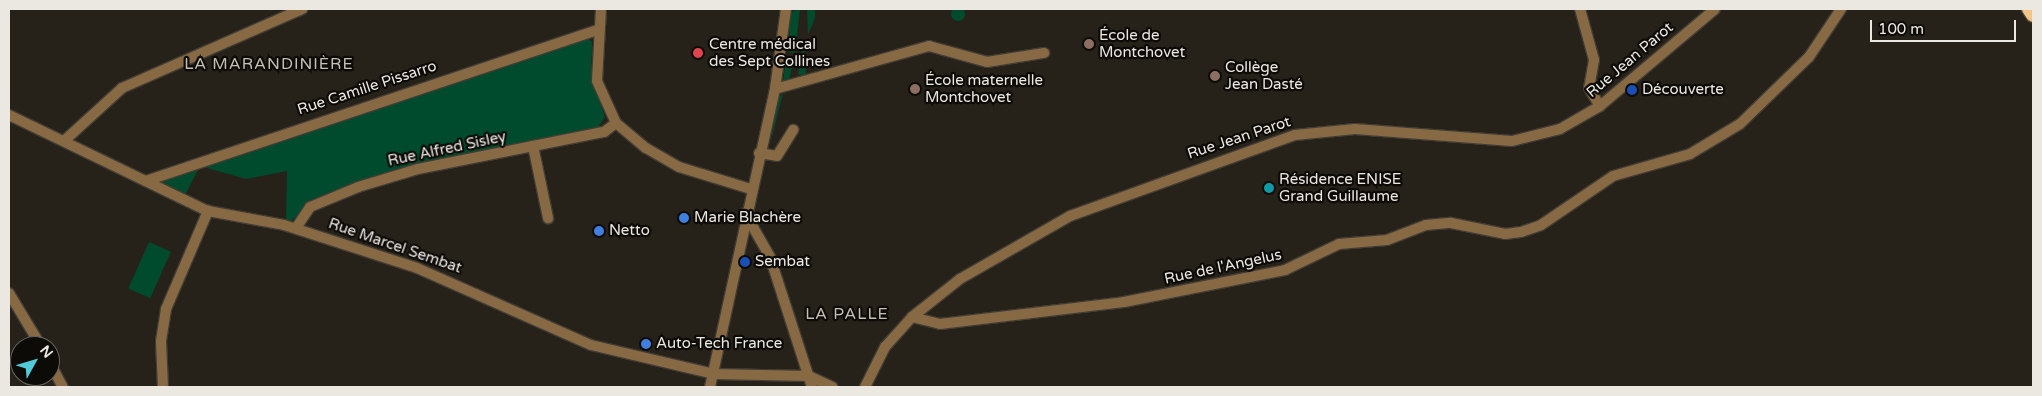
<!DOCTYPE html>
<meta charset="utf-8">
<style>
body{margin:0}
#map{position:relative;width:2042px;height:396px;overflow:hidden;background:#262119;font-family:"Varela Round",sans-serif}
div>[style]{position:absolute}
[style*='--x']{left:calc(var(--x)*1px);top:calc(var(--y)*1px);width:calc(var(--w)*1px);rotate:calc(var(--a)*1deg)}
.green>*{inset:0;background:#004b2d;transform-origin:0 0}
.round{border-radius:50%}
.roads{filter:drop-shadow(1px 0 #423d35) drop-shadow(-1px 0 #423d35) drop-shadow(0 1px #423d35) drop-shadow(0 -1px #423d35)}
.minor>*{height:10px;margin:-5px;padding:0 5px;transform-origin:5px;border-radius:5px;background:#876943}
.tertiary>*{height:10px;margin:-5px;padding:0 5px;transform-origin:5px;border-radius:5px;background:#876943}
.trunk>*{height:14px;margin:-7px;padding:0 7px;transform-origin:7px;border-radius:7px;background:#f2c488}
.dots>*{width:14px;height:14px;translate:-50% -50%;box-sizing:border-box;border:2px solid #0d0b08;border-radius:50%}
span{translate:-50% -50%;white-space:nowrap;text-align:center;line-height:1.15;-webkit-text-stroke:4.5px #0d0b08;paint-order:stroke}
.poi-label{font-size:15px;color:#ebe8e2}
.left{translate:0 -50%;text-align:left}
.street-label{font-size:15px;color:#ebe8e2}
.neighbourhood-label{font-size:16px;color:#c5bfb4;letter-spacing:1px}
.frame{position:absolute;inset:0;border:10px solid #ebe8e2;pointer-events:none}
.north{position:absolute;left:10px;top:336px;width:50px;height:50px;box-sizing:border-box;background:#0d0b08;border:1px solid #66635f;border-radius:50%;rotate:51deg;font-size:14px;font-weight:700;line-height:20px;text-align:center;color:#ebe8e2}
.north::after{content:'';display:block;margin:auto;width:18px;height:22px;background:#52cbd8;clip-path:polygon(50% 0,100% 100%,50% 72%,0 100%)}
.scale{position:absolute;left:1870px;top:20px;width:146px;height:22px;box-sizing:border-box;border:2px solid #ebe8e2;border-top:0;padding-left:6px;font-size:15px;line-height:18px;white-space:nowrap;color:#ebe8e2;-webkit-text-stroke:4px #0d0b08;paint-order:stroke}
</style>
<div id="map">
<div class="green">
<i class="round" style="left:951px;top:7px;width:14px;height:14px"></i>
<i style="clip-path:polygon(800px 9px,795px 53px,788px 52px,791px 12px)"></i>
<i style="clip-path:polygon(807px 9px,815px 9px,815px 18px,808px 35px)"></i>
<i style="clip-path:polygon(585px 36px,592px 42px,591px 77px,605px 117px,596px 130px,392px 172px,318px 199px,291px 221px,286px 221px,287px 171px,246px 179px,200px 166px,185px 195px,159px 181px,165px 174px,458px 78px,460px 82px,477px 76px,476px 72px,500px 64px,502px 68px,519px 62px,518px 58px)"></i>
<i style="clip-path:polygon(804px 40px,806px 74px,798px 75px)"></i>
<i style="clip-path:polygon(786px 58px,794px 58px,789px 81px,783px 82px)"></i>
<i style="clip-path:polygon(783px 93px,770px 145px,778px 99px)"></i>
<i style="left:149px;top:242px;width:24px;height:51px;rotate:24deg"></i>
</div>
<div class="roads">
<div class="minor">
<i style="--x:601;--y:9;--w:72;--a:93.2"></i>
<i style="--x:597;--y:81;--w:46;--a:65.7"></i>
<i style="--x:616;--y:123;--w:39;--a:40"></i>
<i style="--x:646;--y:148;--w:38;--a:30"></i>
<i style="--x:679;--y:167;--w:75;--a:17"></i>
<i style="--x:1580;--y:9;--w:53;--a:74.6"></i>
<i style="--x:1594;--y:60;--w:28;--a:100"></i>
<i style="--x:1589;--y:88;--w:21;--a:59"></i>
<i style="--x:775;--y:89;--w:160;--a:-15.6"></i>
<i style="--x:929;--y:46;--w:60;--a:15.4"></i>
<i style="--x:987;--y:62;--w:58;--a:-9"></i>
<i style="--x:9;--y:115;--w:221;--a:25.8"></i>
<i style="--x:208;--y:211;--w:77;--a:10.4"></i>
<i style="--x:284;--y:225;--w:140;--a:17.9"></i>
<i style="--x:417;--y:268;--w:190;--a:23.9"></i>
<i style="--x:591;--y:345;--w:126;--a:13.3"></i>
<i style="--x:714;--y:374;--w:95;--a:1.2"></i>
<i style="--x:809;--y:376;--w:26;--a:25"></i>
<i style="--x:64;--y:141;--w:79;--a:-42.4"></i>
<i style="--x:122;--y:88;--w:197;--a:-23.7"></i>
<i style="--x:533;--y:146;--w:74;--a:78.2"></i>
<i style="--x:759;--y:153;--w:18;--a:9"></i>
<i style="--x:777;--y:156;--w:31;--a:-58"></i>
<i style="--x:146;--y:181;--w:478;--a:-18.5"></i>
<i style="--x:296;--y:228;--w:25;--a:-56"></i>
<i style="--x:310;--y:207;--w:52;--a:-22.6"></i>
<i style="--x:358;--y:187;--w:63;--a:-16.7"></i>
<i style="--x:418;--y:169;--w:190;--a:-11.3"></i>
<i style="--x:604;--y:132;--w:15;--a:-37"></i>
<i style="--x:9;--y:293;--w:62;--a:58.9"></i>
<i style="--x:912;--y:317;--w:29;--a:14"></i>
<i style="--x:940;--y:324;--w:185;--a:-6.8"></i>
<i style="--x:1124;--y:302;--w:164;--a:-11.2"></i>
<i style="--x:1285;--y:270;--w:60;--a:-25.7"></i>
<i style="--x:1339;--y:244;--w:48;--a:-4.8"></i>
<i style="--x:1387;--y:240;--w:42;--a:-21"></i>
<i style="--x:1426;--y:225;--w:25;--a:-5"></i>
<i style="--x:1451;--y:223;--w:55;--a:11.5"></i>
<i style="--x:1505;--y:234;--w:16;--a:-7"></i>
<i style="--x:1521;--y:232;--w:21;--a:-19"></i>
<i style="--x:1541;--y:225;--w:87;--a:-34.2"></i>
<i style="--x:1613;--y:176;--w:80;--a:-15.9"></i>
<i style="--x:1690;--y:154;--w:58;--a:-31"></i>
<i style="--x:1740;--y:124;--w:96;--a:-44.2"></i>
<i style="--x:1809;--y:57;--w:58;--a:-56.3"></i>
<i style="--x:50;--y:363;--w:27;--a:62"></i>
<i style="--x:163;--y:387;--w:46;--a:-92.5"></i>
<i style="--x:161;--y:341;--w:32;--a:-81"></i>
<i style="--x:166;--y:309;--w:107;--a:-66.8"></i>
<i style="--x:865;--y:387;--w:45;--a:-63.4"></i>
<i style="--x:885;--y:347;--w:40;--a:-48"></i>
<i style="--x:912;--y:317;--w:61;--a:-38.4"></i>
<i style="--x:960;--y:279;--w:127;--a:-29.8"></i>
<i style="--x:1070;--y:216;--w:239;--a:-19.8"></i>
<i style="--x:1295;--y:135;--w:60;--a:-5.7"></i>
<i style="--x:1355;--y:129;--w:157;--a:4.4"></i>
<i style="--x:1512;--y:141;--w:49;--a:-14"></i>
<i style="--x:1560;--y:129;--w:46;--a:-29.9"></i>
<i style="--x:1600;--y:106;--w:150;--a:-40.1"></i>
</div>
<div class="tertiary">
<i style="--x:745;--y:213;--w:51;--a:60.4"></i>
<i style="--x:770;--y:257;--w:137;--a:72.1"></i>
<i style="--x:710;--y:387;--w:305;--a:-77.7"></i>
<i style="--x:775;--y:89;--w:81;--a:-82.2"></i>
</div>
<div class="trunk">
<i style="--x:2029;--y:9;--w:7;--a:56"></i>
</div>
</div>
<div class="dots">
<i style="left:1089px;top:44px;background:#8d6e63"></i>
<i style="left:698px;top:53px;background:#e0444e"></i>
<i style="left:1215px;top:76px;background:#8d6e63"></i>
<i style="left:915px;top:89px;background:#8d6e63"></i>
<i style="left:1632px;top:90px;background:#1a4fb4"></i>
<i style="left:1269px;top:188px;background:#0f9aa8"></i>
<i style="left:684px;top:218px;background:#3f7fe0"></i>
<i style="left:599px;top:231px;background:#3f7fe0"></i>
<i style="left:745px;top:262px;background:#1a4fb4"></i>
<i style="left:646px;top:344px;background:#3f7fe0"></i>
</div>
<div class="poi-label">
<span class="left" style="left:1099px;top:44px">École de<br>Montchovet</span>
<span class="left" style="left:709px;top:53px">Centre médical<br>des Sept Collines</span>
<span class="left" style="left:1225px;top:76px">Collège<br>Jean Dasté</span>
<span class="left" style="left:925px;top:89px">École maternelle<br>Montchovet</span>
<span class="left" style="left:1642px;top:90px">Découverte</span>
<span class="left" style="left:1279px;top:188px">Résidence ENISE<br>Grand Guillaume</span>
<span class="left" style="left:694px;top:218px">Marie Blachère</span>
<span class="left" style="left:609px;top:231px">Netto</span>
<span class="left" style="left:755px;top:262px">Sembat</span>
<span class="left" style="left:656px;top:344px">Auto-Tech France</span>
</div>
<div class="street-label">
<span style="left:1630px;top:60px;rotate:-40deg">Rue Jean Parot</span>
<span style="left:367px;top:88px;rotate:-18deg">Rue Camille Pissarro</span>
<span style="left:1239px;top:138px;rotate:-18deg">Rue Jean Parot</span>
<span style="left:447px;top:149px;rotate:-12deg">Rue Alfred Sisley</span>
<span style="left:395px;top:246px;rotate:19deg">Rue Marcel Sembat</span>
<span style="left:1223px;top:267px;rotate:-12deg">Rue de l'Angelus</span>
</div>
<div class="neighbourhood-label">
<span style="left:269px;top:64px">LA MARANDINIÈRE</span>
<span style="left:847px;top:314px">LA PALLE</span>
</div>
<div class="frame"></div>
<div class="north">N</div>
<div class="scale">100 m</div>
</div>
